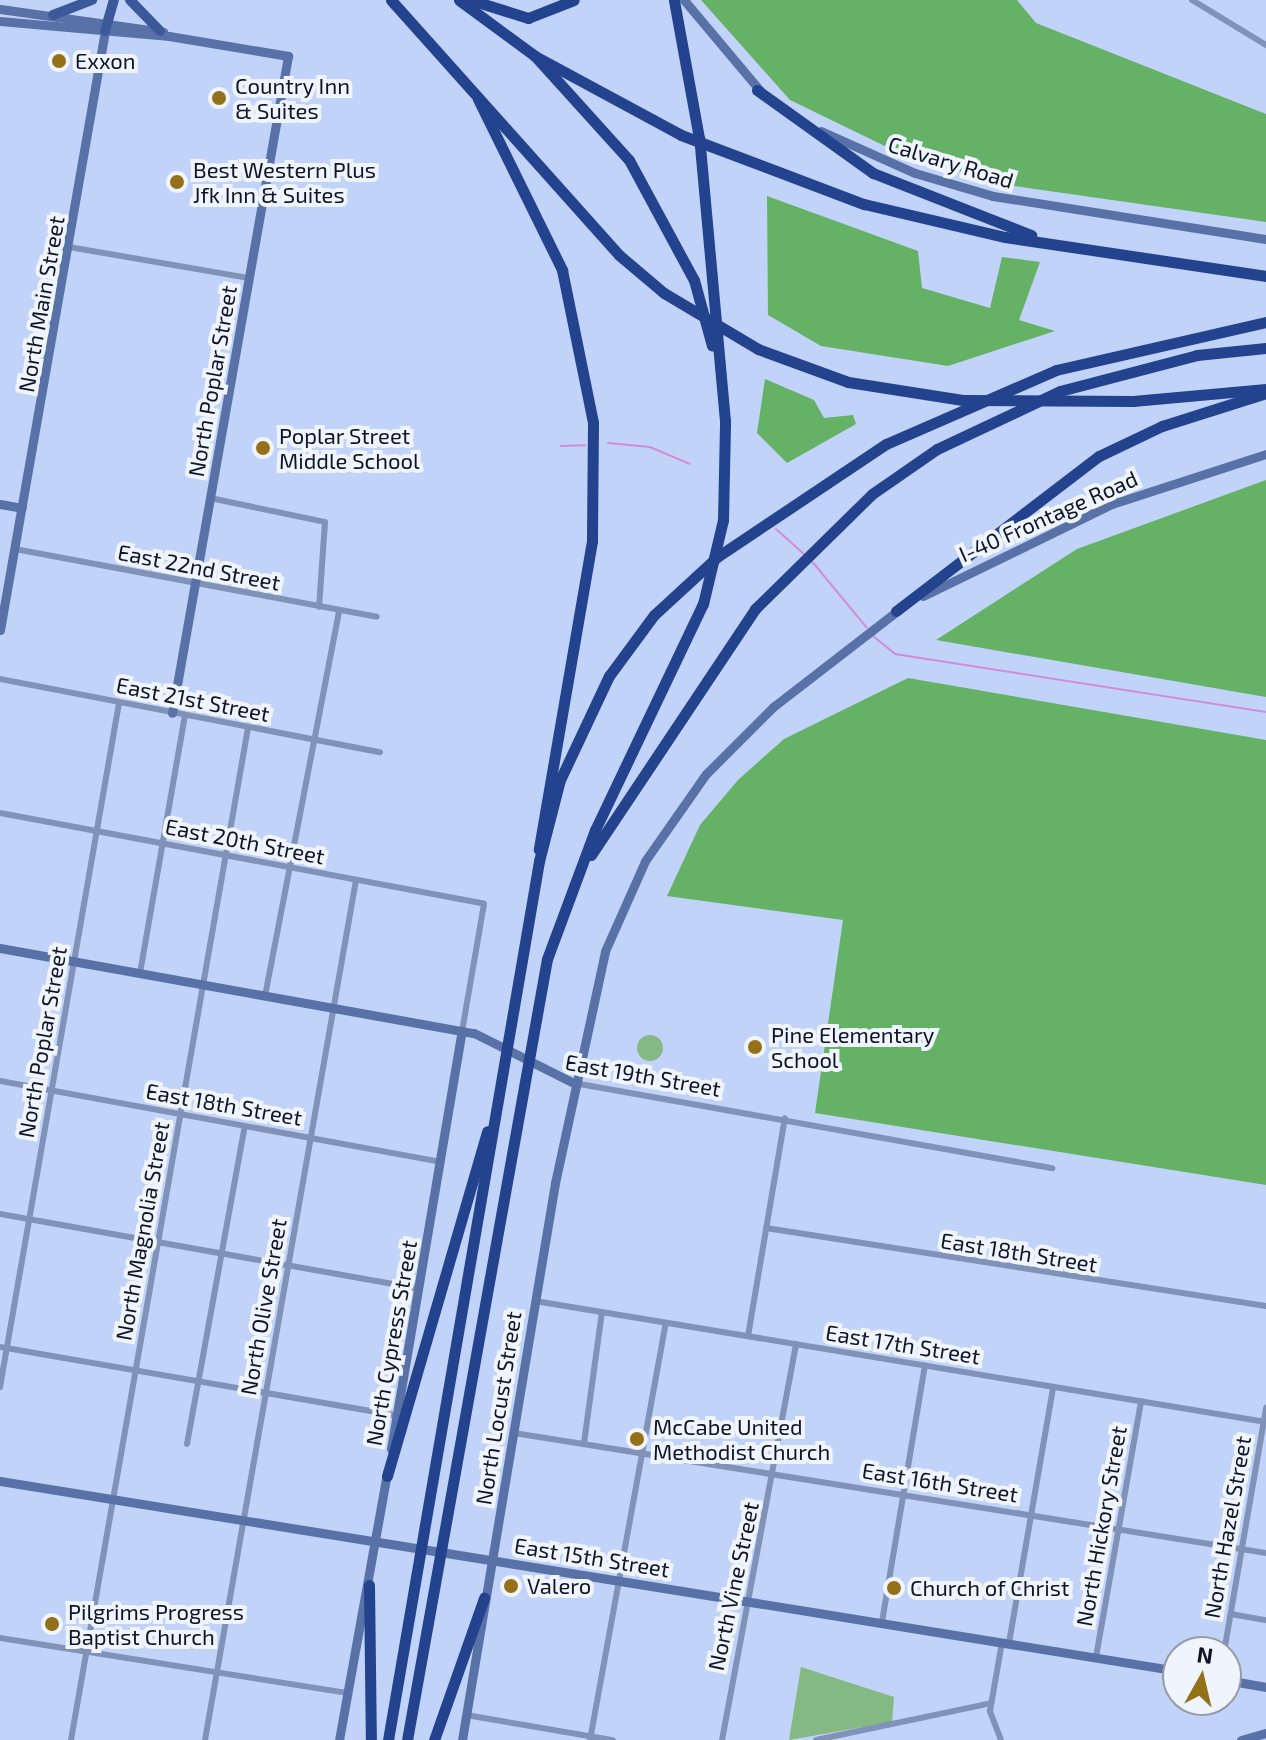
<!DOCTYPE html>
<style>
body{margin:0}
#map{position:relative;width:1266px;height:1740px;overflow:hidden;background:#c1d3f8;font-family:"Exo 2",sans-serif}
div>[style]{position:absolute}
[style*='--x']{left:calc(var(--x)*1px);top:calc(var(--y)*1px);width:calc(var(--w)*1px);rotate:calc(var(--a)*1deg)}
.green>*{inset:0;background:#84b983}
.round{border-radius:50%}
.forest>*{inset:0;background:#65b166}
.stream>*{height:2px;margin:-1px;padding:0 1px;transform-origin:1px;border-radius:1px;background:#d38cd8}
.street>*{height:6px;margin:-3px;padding:0 3px;transform-origin:3px;border-radius:3px;background:#8092b7}
.secondary>*{height:9px;margin:-4.5px;padding:0 4.5px;transform-origin:4.5px;border-radius:4.5px;background:#5871a7}
.primary>*{height:10px;margin:-5px;padding:0 5px;transform-origin:5px;border-radius:5px;background:#3b599a}
.highway>*{height:11px;margin:-5.5px;padding:0 5.5px;transform-origin:5.5px;border-radius:5.5px;background:#23438e}
.dots>*{width:22px;height:22px;translate:-50% -50%;box-sizing:border-box;border:4px solid #eff4fd;border-radius:50%}
span{translate:-50% -50%;white-space:nowrap;text-align:center;line-height:1.15;-webkit-text-stroke:8px #eff4fd;paint-order:stroke}
.poi-label{font-size:22px;color:#0e1525}
.left{translate:0 -50%;text-align:left}
.street-label{font-size:22px;color:#0e1525}
.north{position:absolute;left:1162px;top:1636px;width:80px;height:80px;box-sizing:border-box;background:#eff4fd;border:2px solid #959ba7;border-radius:50%;rotate:8deg;font-size:22px;font-weight:700;line-height:32px;text-align:center;color:#0e1525}
.north::after{content:'';display:block;margin:auto;width:28px;height:36px;background:#947018;clip-path:polygon(50% 0,100% 100%,50% 72%,0 100%)}
</style>
<div id="map">
<div class="green">
<i class="round" style="left:637px;top:1035px;width:26px;height:26px"></i>
<i style="clip-path:polygon(801px 1667px,894px 1697px,892px 1722px,789px 1740px)"></i>
</div>
<div class="forest">
<i style="clip-path:polygon(701px 0,1017px 0,1036px 23px,1266px 114px,1266px 222px,1000px 184px,893px 150px,790px 100px)"></i>
<i style="clip-path:polygon(767px 196px,918px 251px,922px 288px,990px 308px,1002px 257px,1040px 262px,1019px 320px,1055px 331px,948px 366px,821px 346px,768px 315px)"></i>
<i style="clip-path:polygon(765px 379px,814px 400px,824px 418px,853px 415px,856px 424px,787px 463px,757px 433px)"></i>
<i style="clip-path:polygon(1266px 480px,1266px 697px,936px 640px,1077px 549px)"></i>
<i style="clip-path:polygon(908px 678px,1266px 740px,1266px 1185px,815px 1113px,843px 920px,667px 896px,700px 825px,738px 780px,784px 739px)"></i>
</div>
<div class="stream">
<i style="--x:608;--y:443;--w:42;--a:5.4"></i>
<i style="--x:650;--y:447;--w:43;--a:23"></i>
<i style="--x:561;--y:446;--w:24;--a:-2"></i>
<i style="--x:776;--y:529;--w:39;--a:42"></i>
<i style="--x:810;--y:559;--w:89;--a:50.4"></i>
<i style="--x:873;--y:636;--w:28;--a:39"></i>
<i style="--x:895;--y:654;--w:376;--a:8.9"></i>
</div>
<div class="street">
<i style="--x:1192;--y:0;--w:87;--a:31.3"></i>
<i style="--x:69;--y:247;--w:183;--a:9.8"></i>
<i style="--x:210;--y:498;--w:117;--a:11.8"></i>
<i style="--x:325;--y:522;--w:85;--a:94"></i>
<i style="--x:15;--y:549;--w:368;--a:10.6"></i>
<i style="--x:0;--y:679;--w:387;--a:10.9"></i>
<i style="--x:0;--y:813;--w:492;--a:10.6"></i>
<i style="--x:484;--y:904;--w:129;--a:99.8"></i>
<i style="--x:140;--y:973;--w:261;--a:-80.1"></i>
<i style="--x:265;--y:996;--w:392;--a:-79.1"></i>
<i style="--x:0;--y:1081;--w:448;--a:10.4"></i>
<i style="--x:574;--y:1083;--w:486;--a:10.1"></i>
<i style="--x:0;--y:1214;--w:422;--a:10.1"></i>
<i style="--x:766;--y:1228;--w:506;--a:8.87"></i>
<i style="--x:535;--y:1301;--w:741;--a:9.4"></i>
<i style="--x:748;--y:1336;--w:221;--a:-80.4"></i>
<i style="--x:0;--y:1347;--w:401;--a:9.8"></i>
<i style="--x:0;--y:1387;--w:694;--a:-80.13"></i>
<i style="--x:514;--y:1433;--w:762;--a:9.07"></i>
<i style="--x:584;--y:1443;--w:132;--a:-82.2"></i>
<i style="--x:187;--y:1444;--w:323;--a:-79.7"></i>
<i style="--x:1231;--y:1614;--w:36;--a:10"></i>
<i style="--x:882;--y:1622;--w:260;--a:-80.5"></i>
<i style="--x:0;--y:1638;--w:351;--a:9"></i>
<i style="--x:1009;--y:1643;--w:260;--a:-80.2"></i>
<i style="--x:1224;--y:1652;--w:248;--a:-80.2"></i>
<i style="--x:1096;--y:1657;--w:260;--a:-80"></i>
<i style="--x:466;--y:1715;--w:149;--a:9.7"></i>
<i style="--x:71;--y:1740;--w:1027;--a:-80.08"></i>
<i style="--x:205;--y:1740;--w:873;--a:-80.04"></i>
<i style="--x:590;--y:1740;--w:424;--a:-79.7"></i>
<i style="--x:722;--y:1740;--w:403;--a:-79.4"></i>
<i style="--x:816;--y:1740;--w:179;--a:-11.9"></i>
<i style="--x:1001;--y:1740;--w:31;--a:-111"></i>
<i style="--x:990;--y:1711;--w:70;--a:-80.1"></i>
</div>
<div class="secondary">
<i style="--x:684;--y:0;--w:121;--a:50"></i>
<i style="--x:0;--y:9;--w:165;--a:8"></i>
<i style="--x:0;--y:21;--w:170;--a:5.1"></i>
<i style="--x:169;--y:36;--w:121;--a:9.5"></i>
<i style="--x:288;--y:56;--w:667;--a:100.01"></i>
<i style="--x:821;--y:131;--w:103;--a:24.1"></i>
<i style="--x:915;--y:173;--w:81;--a:16.4"></i>
<i style="--x:993;--y:196;--w:276;--a:9"></i>
<i style="--x:0;--y:504;--w:22;--a:10"></i>
<i style="--x:923;--y:596;--w:210;--a:-26"></i>
<i style="--x:1112;--y:504;--w:162;--a:-18"></i>
<i style="--x:0;--y:630;--w:608;--a:-80.06"></i>
<i style="--x:0;--y:948;--w:482;--a:10.2"></i>
<i style="--x:474;--y:1033;--w:112;--a:26.6"></i>
<i style="--x:391;--y:1449;--w:424;--a:-80.4"></i>
<i style="--x:0;--y:1481;--w:1193;--a:9.16"></i>
<i style="--x:1226;--y:1680;--w:41;--a:9.9"></i>
<i style="--x:339;--y:1740;--w:272;--a:-79.8"></i>
<i style="--x:462;--y:1740;--w:565;--a:-80.52"></i>
<i style="--x:555;--y:1183;--w:237;--a:-77.8"></i>
<i style="--x:605;--y:951;--w:98;--a:-66"></i>
<i style="--x:645;--y:861;--w:106;--a:-55"></i>
<i style="--x:706;--y:774;--w:95;--a:-45"></i>
<i style="--x:773;--y:707;--w:160;--a:-37.7"></i>
<i style="--x:1241;--y:1740;--w:26;--a:-16"></i>
</div>
<div class="primary">
<i style="--x:130;--y:0;--w:43;--a:45.9"></i>
<i style="--x:53;--y:15;--w:42;--a:-21"></i>
<i style="--x:105;--y:31;--w:32;--a:-74"></i>
</div>
<div class="highway">
<i style="--x:391;--y:0;--w:342;--a:48.2"></i>
<i style="--x:619;--y:255;--w:59;--a:40.2"></i>
<i style="--x:664;--y:293;--w:109;--a:30.8"></i>
<i style="--x:758;--y:349;--w:96;--a:20.1"></i>
<i style="--x:848;--y:382;--w:116;--a:8.9"></i>
<i style="--x:963;--y:400;--w:170;--a:0.3"></i>
<i style="--x:1133;--y:401;--w:134;--a:-5.2"></i>
<i style="--x:459;--y:0;--w:94;--a:36.4"></i>
<i style="--x:535;--y:56;--w:140;--a:47.9"></i>
<i style="--x:629;--y:160;--w:136;--a:61.6"></i>
<i style="--x:694;--y:280;--w:68;--a:74.7"></i>
<i style="--x:471;--y:0;--w:60;--a:17.5"></i>
<i style="--x:528;--y:18;--w:49;--a:-21.4"></i>
<i style="--x:535;--y:56;--w:166;--a:28.4"></i>
<i style="--x:681;--y:135;--w:196;--a:20.7"></i>
<i style="--x:864;--y:204;--w:145;--a:13.2"></i>
<i style="--x:1005;--y:237;--w:264;--a:8.5"></i>
<i style="--x:757;--y:90;--w:143;--a:35.6"></i>
<i style="--x:873;--y:173;--w:170;--a:21.4"></i>
<i style="--x:478;--y:99;--w:191;--a:63.8"></i>
<i style="--x:562;--y:270;--w:156;--a:78.5"></i>
<i style="--x:593;--y:423;--w:118;--a:90.5"></i>
<i style="--x:592;--y:541;--w:313;--a:99.8"></i>
<i style="--x:896;--y:611;--w:255;--a:-37.4"></i>
<i style="--x:1099;--y:456;--w:70;--a:-25.5"></i>
<i style="--x:1162;--y:426;--w:109;--a:-17.6"></i>
<i style="--x:591;--y:855;--w:296;--a:-56.3"></i>
<i style="--x:755;--y:609;--w:164;--a:-44.5"></i>
<i style="--x:872;--y:494;--w:79;--a:-34.7"></i>
<i style="--x:937;--y:449;--w:136;--a:-25.2"></i>
<i style="--x:1060;--y:391;--w:142;--a:-14.7"></i>
<i style="--x:1197;--y:355;--w:69;--a:-5.8"></i>
<i style="--x:387;--y:1476;--w:359;--a:-73.8"></i>
<i style="--x:369;--y:1585;--w:155;--a:89.3"></i>
<i style="--x:388;--y:1740;--w:892;--a:-80.25"></i>
<i style="--x:539;--y:861;--w:84;--a:-75.5"></i>
<i style="--x:560;--y:780;--w:115;--a:-64.8"></i>
<i style="--x:609;--y:676;--w:76;--a:-53.6"></i>
<i style="--x:654;--y:615;--w:86;--a:-42.6"></i>
<i style="--x:717;--y:557;--w:203;--a:-33.8"></i>
<i style="--x:886;--y:444;--w:185;--a:-23.5"></i>
<i style="--x:1056;--y:370;--w:215;--a:-12.9"></i>
<i style="--x:407;--y:1740;--w:793;--a:-79.84"></i>
<i style="--x:547;--y:959;--w:138;--a:-69.6"></i>
<i style="--x:595;--y:830;--w:250;--a:-64.5"></i>
<i style="--x:703;--y:604;--w:86;--a:-76.6"></i>
<i style="--x:723;--y:520;--w:99;--a:-88.8"></i>
<i style="--x:725;--y:421;--w:284;--a:-95.2"></i>
<i style="--x:699;--y:138;--w:140;--a:-100.3"></i>
<i style="--x:434;--y:1740;--w:151;--a:-70.6"></i>
</div>
<div class="dots">
<i style="left:59px;top:61px;background:#947018"></i>
<i style="left:219px;top:98px;background:#947018"></i>
<i style="left:177px;top:182px;background:#947018"></i>
<i style="left:263px;top:448px;background:#947018"></i>
<i style="left:755px;top:1047px;background:#947018"></i>
<i style="left:637px;top:1439px;background:#947018"></i>
<i style="left:511px;top:1586px;background:#947018"></i>
<i style="left:894px;top:1588px;background:#947018"></i>
<i style="left:52px;top:1624px;background:#947018"></i>
</div>
<div class="poi-label">
<span class="left" style="left:75px;top:61px">Exxon</span>
<span class="left" style="left:235px;top:98px">Country Inn<br>&amp; Suites</span>
<span class="left" style="left:193px;top:182px">Best Western Plus<br>Jfk Inn &amp; Suites</span>
<span class="left" style="left:279px;top:448px">Poplar Street<br>Middle School</span>
<span class="left" style="left:771px;top:1047px">Pine Elementary<br>School</span>
<span class="left" style="left:653px;top:1439px">McCabe United<br>Methodist Church</span>
<span class="left" style="left:527px;top:1586px">Valero</span>
<span class="left" style="left:910px;top:1588px">Church of Christ</span>
<span class="left" style="left:68px;top:1624px">Pilgrims Progress<br>Baptist Church</span>
</div>
<div class="street-label">
<span style="left:951px;top:162px;rotate:17deg">Calvary Road</span>
<span style="left:41px;top:304px;rotate:-80deg">North Main Street</span>
<span style="left:212px;top:381px;rotate:-80deg">North Poplar Street</span>
<span style="left:1048px;top:516px;rotate:-24deg">I-40 Frontage Road</span>
<span style="left:199px;top:567px;rotate:11deg">East 22nd Street</span>
<span style="left:193px;top:699px;rotate:11deg">East 21st Street</span>
<span style="left:245px;top:841px;rotate:11deg">East 20th Street</span>
<span style="left:42px;top:1042px;rotate:-80deg">North Poplar Street</span>
<span style="left:643px;top:1075px;rotate:10deg">East 19th Street</span>
<span style="left:224px;top:1104px;rotate:10deg">East 18th Street</span>
<span style="left:142px;top:1231px;rotate:-80deg">North Magnolia Street</span>
<span style="left:1019px;top:1252px;rotate:9deg">East 18th Street</span>
<span style="left:263px;top:1307px;rotate:-80deg">North Olive Street</span>
<span style="left:391px;top:1343px;rotate:-80deg">North Cypress Street</span>
<span style="left:903px;top:1344px;rotate:9deg">East 17th Street</span>
<span style="left:498px;top:1408px;rotate:-81deg">North Locust Street</span>
<span style="left:940px;top:1482px;rotate:9deg">East 16th Street</span>
<span style="left:1101px;top:1526px;rotate:-80deg">North Hickory Street</span>
<span style="left:1227px;top:1527px;rotate:-80deg">North Hazel Street</span>
<span style="left:592px;top:1557px;rotate:9deg">East 15th Street</span>
<span style="left:733px;top:1586px;rotate:-78deg">North Vine Street</span>
</div>
<div class="north">N</div>
</div>
